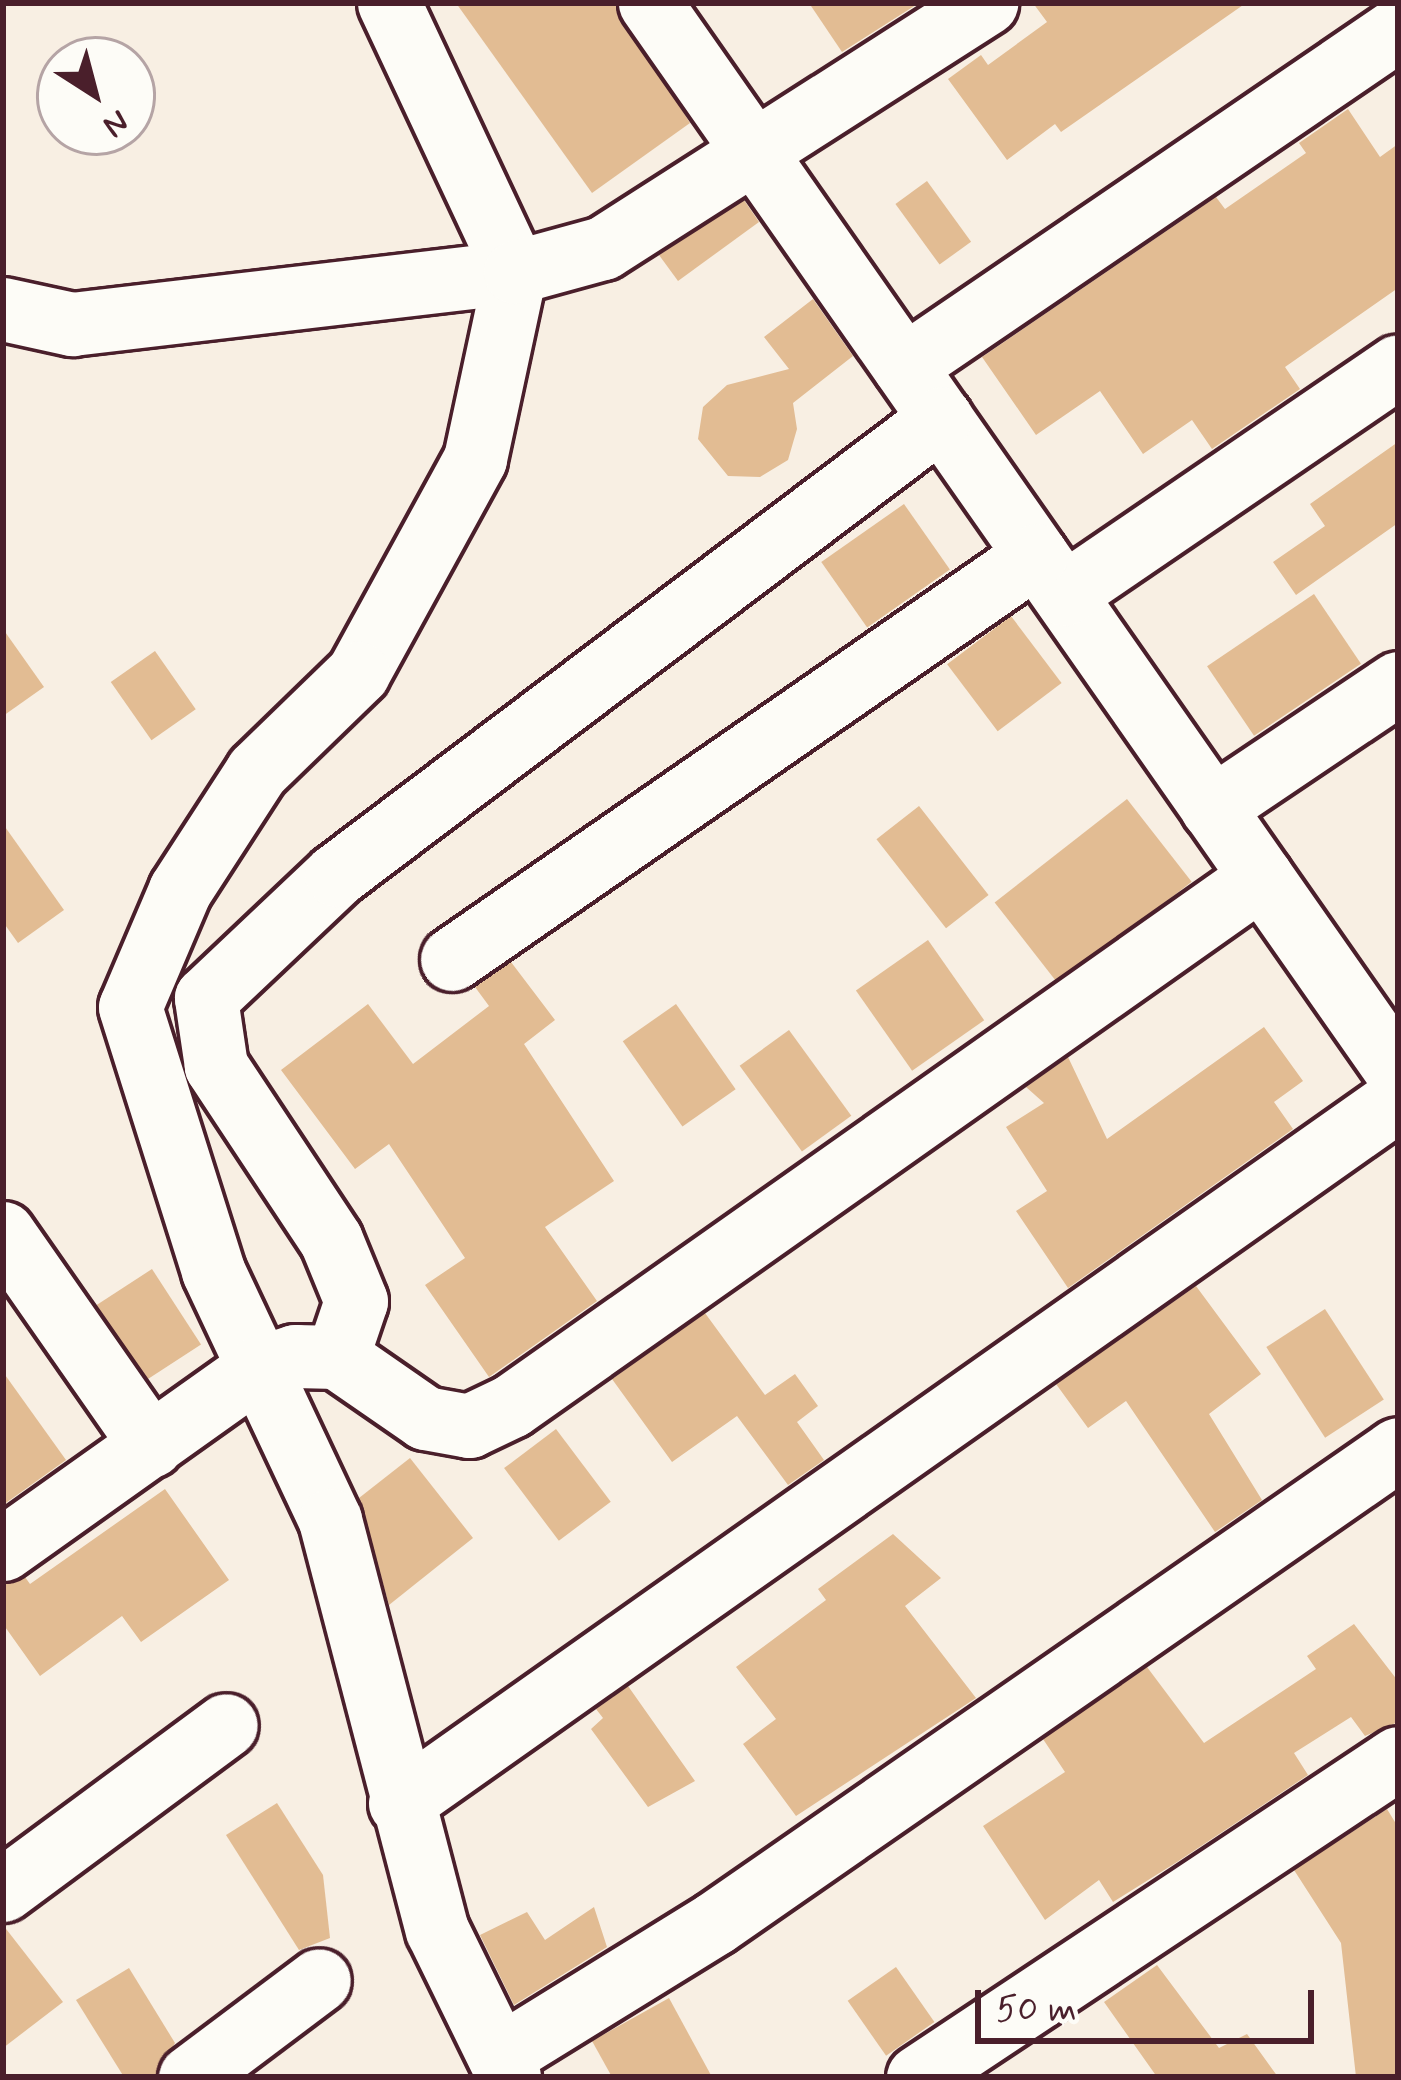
<!DOCTYPE html>
<style>
body{margin:0}
#map{position:relative;width:1401px;height:2080px;overflow:hidden;background:#f8efe3;font-family:Mynerve,sans-serif}
div>[style]{position:absolute}
[style*='--x']{left:calc(var(--x)*1px);top:calc(var(--y)*1px);width:calc(var(--w)*1px);rotate:calc(var(--a)*1deg)}
.building>*{inset:0;background:#e2bc93;transform-origin:0 0}
.roads{filter:drop-shadow(3px 0 #4a1f2b) drop-shadow(-3px 0 #4a1f2b) drop-shadow(0 3px #4a1f2b) drop-shadow(0 -3px #4a1f2b)}
.minor>*{height:63px;margin:-31.5px;padding:0 31.5px;transform-origin:31.5px;border-radius:31.5px;background:#fdfcf7}
span{translate:-50% -50%;white-space:nowrap;text-align:center;line-height:1.15;-webkit-text-stroke:12px #fdfcf7;paint-order:stroke}
.frame{position:absolute;inset:0;border:6px solid #4a1f2b;pointer-events:none}
.north{position:absolute;left:36px;top:36px;width:120px;height:120px;box-sizing:border-box;background:#fdfcf7;border:3px solid #b5a4a5;border-radius:50%;rotate:144deg;font-size:33px;font-weight:700;line-height:48px;text-align:center;color:#4a1f2b}
.north::after{content:'';display:block;margin:auto;width:42px;height:54px;background:#4a1f2b;clip-path:polygon(50% 0,100% 100%,50% 72%,0 100%)}
.scale{position:absolute;left:975px;top:1990px;width:339px;height:54px;box-sizing:border-box;border:6px solid #4a1f2b;border-top:0;padding-left:15px;font-size:36px;line-height:42px;white-space:nowrap;color:#4a1f2b;-webkit-text-stroke:9px #fdfcf7;paint-order:stroke}
</style>
<div id="map">
<div class="building">
<i style="clip-path:polygon(456px 3px,615px 3px,690px 123px,592px 193px)"></i>
<i style="clip-path:polygon(809px 3px,919px 3px,842px 52px)"></i>
<i style="clip-path:polygon(1033px 3px,1246px 3px,1061px 132px,1055px 124px,1007px 160px,948px 79px,981px 55px,988px 65px,1047px 22px)"></i>
<i style="clip-path:polygon(1348px 109px,1380px 157px,1398px 144px,1398px 288px,1285px 367px,1300px 389px,1212px 449px,1192px 420px,1143px 454px,1100px 391px,1036px 435px,982px 357px,1216px 197px,1225px 209px,1306px 153px,1299px 143px)"></i>
<i style="left:927px;top:181px;width:75px;height:39px;rotate:54deg"></i>
<i style="clip-path:polygon(744px 200px,759px 222px,678px 281px,659px 255px)"></i>
<i style="clip-path:polygon(813px 299px,853px 356px,793px 403px,797px 429px,788px 460px,760px 477px,728px 476px,698px 439px,703px 407px,727px 385px,789px 369px,764px 337px)"></i>
<i style="clip-path:polygon(1398px 442px,1398px 523px,1296px 595px,1273px 562px,1325px 526px,1310px 504px)"></i>
<i style="left:904px;top:504px;width:80px;height:101px;rotate:55deg"></i>
<i style="left:1314px;top:594px;width:84px;height:129px;rotate:56deg"></i>
<i style="left:1011px;top:616px;width:84px;height:80px;rotate:53deg"></i>
<i style="clip-path:polygon(3px 629px,44px 687px,3px 716px)"></i>
<i style="left:155px;top:651px;width:71px;height:54px;rotate:55deg"></i>
<i style="left:1127px;top:799px;width:105px;height:168px;rotate:52deg"></i>
<i style="left:919px;top:806px;width:113px;height:54px;rotate:52deg"></i>
<i style="clip-path:polygon(3px 824px,64px 910px,18px 943px,3px 922px)"></i>
<i style="left:928px;top:940px;width:98px;height:88px;rotate:55deg"></i>
<i style="clip-path:polygon(511px 962px,555px 1020px,524px 1044px,614px 1181px,545px 1227px,597px 1301px,489px 1377px,425px 1285px,465px 1258px,389px 1144px,355px 1169px,281px 1070px,368px 1004px,413px 1064px,489px 1006px,475px 987px)"></i>
<i style="left:676px;top:1004px;width:104px;height:65px;rotate:55deg"></i>
<i style="clip-path:polygon(1264px 1027px,1303px 1081px,1274px 1102px,1293px 1129px,1068px 1288px,1016px 1211px,1047px 1191px,1006px 1127px,1044px 1103px,1026px 1087px,1068px 1057px,1107px 1139px)"></i>
<i style="left:789px;top:1030px;width:106px;height:61px;rotate:54deg"></i>
<i style="left:152px;top:1269px;width:90px;height:66px;rotate:57deg"></i>
<i style="clip-path:polygon(1196px 1286px,1261px 1374px,1209px 1414px,1262px 1500px,1215px 1532px,1126px 1401px,1088px 1428px,1056px 1384px)"></i>
<i style="left:1325px;top:1309px;width:108px;height:70px;rotate:57deg"></i>
<i style="clip-path:polygon(705px 1313px,765px 1395px,795px 1374px,818px 1406px,797px 1422px,824px 1460px,788px 1485px,737px 1416px,672px 1462px,612px 1379px)"></i>
<i style="clip-path:polygon(3px 1372px,66px 1460px,3px 1505px)"></i>
<i style="left:556px;top:1429px;width:91px;height:65px;rotate:53deg"></i>
<i style="clip-path:polygon(410px 1458px,473px 1538px,389px 1605px,359px 1498px)"></i>
<i style="clip-path:polygon(165px 1489px,229px 1580px,141px 1642px,122px 1616px,40px 1676px,3px 1624px,3px 1584px,25px 1577px,30px 1584px)"></i>
<i style="clip-path:polygon(893px 1534px,941px 1578px,905px 1606px,976px 1698px,796px 1816px,743px 1744px,776px 1719px,736px 1667px,826px 1600px,818px 1589px)"></i>
<i style="clip-path:polygon(1354px 1624px,1398px 1681px,1398px 1722px,1365px 1736px,1351px 1717px,1294px 1753px,1308px 1775px,1177px 1862px,1113px 1902px,1099px 1880px,1045px 1920px,983px 1826px,1065px 1772px,1043px 1739px,1147px 1667px,1204px 1743px,1316px 1669px,1307px 1656px)"></i>
<i style="clip-path:polygon(628px 1686px,695px 1781px,648px 1807px,591px 1729px,603px 1718px,596px 1709px)"></i>
<i style="clip-path:polygon(277px 1803px,323px 1875px,330px 1938px,299px 1950px,226px 1835px)"></i>
<i style="clip-path:polygon(1387px 1809px,1398px 1827px,1398px 2077px,1356px 2077px,1341px 1943px,1294px 1870px)"></i>
<i style="clip-path:polygon(594px 1907px,607px 1947px,514px 2005px,480px 1935px,527px 1912px,545px 1940px)"></i>
<i style="clip-path:polygon(3px 1925px,63px 2002px,3px 2048px)"></i>
<i style="clip-path:polygon(1157px 1965px,1219px 2048px,1247px 2034px,1278px 2077px,1157px 2077px,1104px 2002px)"></i>
<i style="left:896px;top:1967px;width:67px;height:59px;rotate:55deg"></i>
<i style="clip-path:polygon(129px 1968px,175px 2043px,155px 2077px,124px 2077px,76px 2000px)"></i>
<i style="clip-path:polygon(669px 1998px,712px 2077px,612px 2077px,592px 2041px)"></i>
</div>
<div class="roads">
<div class="minor">
<i style="--x:389;--y:3;--w:297;--a:64.9"></i>
<i style="--x:515;--y:272;--w:191;--a:102.1"></i>
<i style="--x:475;--y:459;--w:244;--a:118.7"></i>
<i style="--x:358;--y:673;--w:141;--a:135.9"></i>
<i style="--x:257;--y:771;--w:142;--a:122.9"></i>
<i style="--x:180;--y:890;--w:127;--a:113.1"></i>
<i style="--x:130;--y:1007;--w:277;--a:72.5"></i>
<i style="--x:213;--y:1271;--w:275;--a:64.8"></i>
<i style="--x:330;--y:1520;--w:424;--a:75.4"></i>
<i style="--x:437;--y:1930;--w:164;--a:63.9"></i>
<i style="--x:650;--y:3;--w:1306;--a:55.04"></i>
<i style="--x:3;--y:309;--w:71;--a:12.3"></i>
<i style="--x:72;--y:324;--w:446;--a:-6.7"></i>
<i style="--x:515;--y:272;--w:91;--a:-15.3"></i>
<i style="--x:603;--y:248;--w:455;--a:-32.6"></i>
<i style="--x:904;--y:366;--w:598;--a:-34.3"></i>
<i style="--x:1064;--y:594;--w:404;--a:-34.3"></i>
<i style="--x:1212;--y:808;--w:224;--a:-33.9"></i>
<i style="--x:452;--y:959;--w:710;--a:-34.67"></i>
<i style="--x:3;--y:1233;--w:259;--a:55.1"></i>
<i style="--x:337;--y:1357;--w:59;--a:-71.3"></i>
<i style="--x:356;--y:1301;--w:66;--a:-112.3"></i>
<i style="--x:331;--y:1240;--w:209;--a:-123.5"></i>
<i style="--x:216;--y:1066;--w:69;--a:-98.4"></i>
<i style="--x:206;--y:998;--w:179;--a:-43.4"></i>
<i style="--x:336;--y:875;--w:758;--a:-37.07"></i>
<i style="--x:3;--y:1549;--w:313;--a:-35.4"></i>
<i style="--x:258;--y:1368;--w:39;--a:-18"></i>
<i style="--x:295;--y:1356;--w:42;--a:1.4"></i>
<i style="--x:337;--y:1357;--w:107;--a:34.7"></i>
<i style="--x:425;--y:1418;--w:45;--a:10.3"></i>
<i style="--x:469;--y:1426;--w:47;--a:-25.5"></i>
<i style="--x:511;--y:1406;--w:918;--a:-35.2"></i>
<i style="--x:400;--y:1803;--w:1221;--a:-35.2"></i>
<i style="--x:3;--y:1890;--w:277;--a:-36.5"></i>
<i style="--x:503;--y:2054;--w:249;--a:-31.7"></i>
<i style="--x:715;--y:1923;--w:831;--a:-34.76"></i>
<i style="--x:190;--y:2077;--w:161;--a:-36.9"></i>
<i style="--x:918;--y:2077;--w:576;--a:-33.61"></i>
</div>
</div>
<div class="frame"></div>
<div class="north">N</div>
<div class="scale">50 m</div>
</div>
